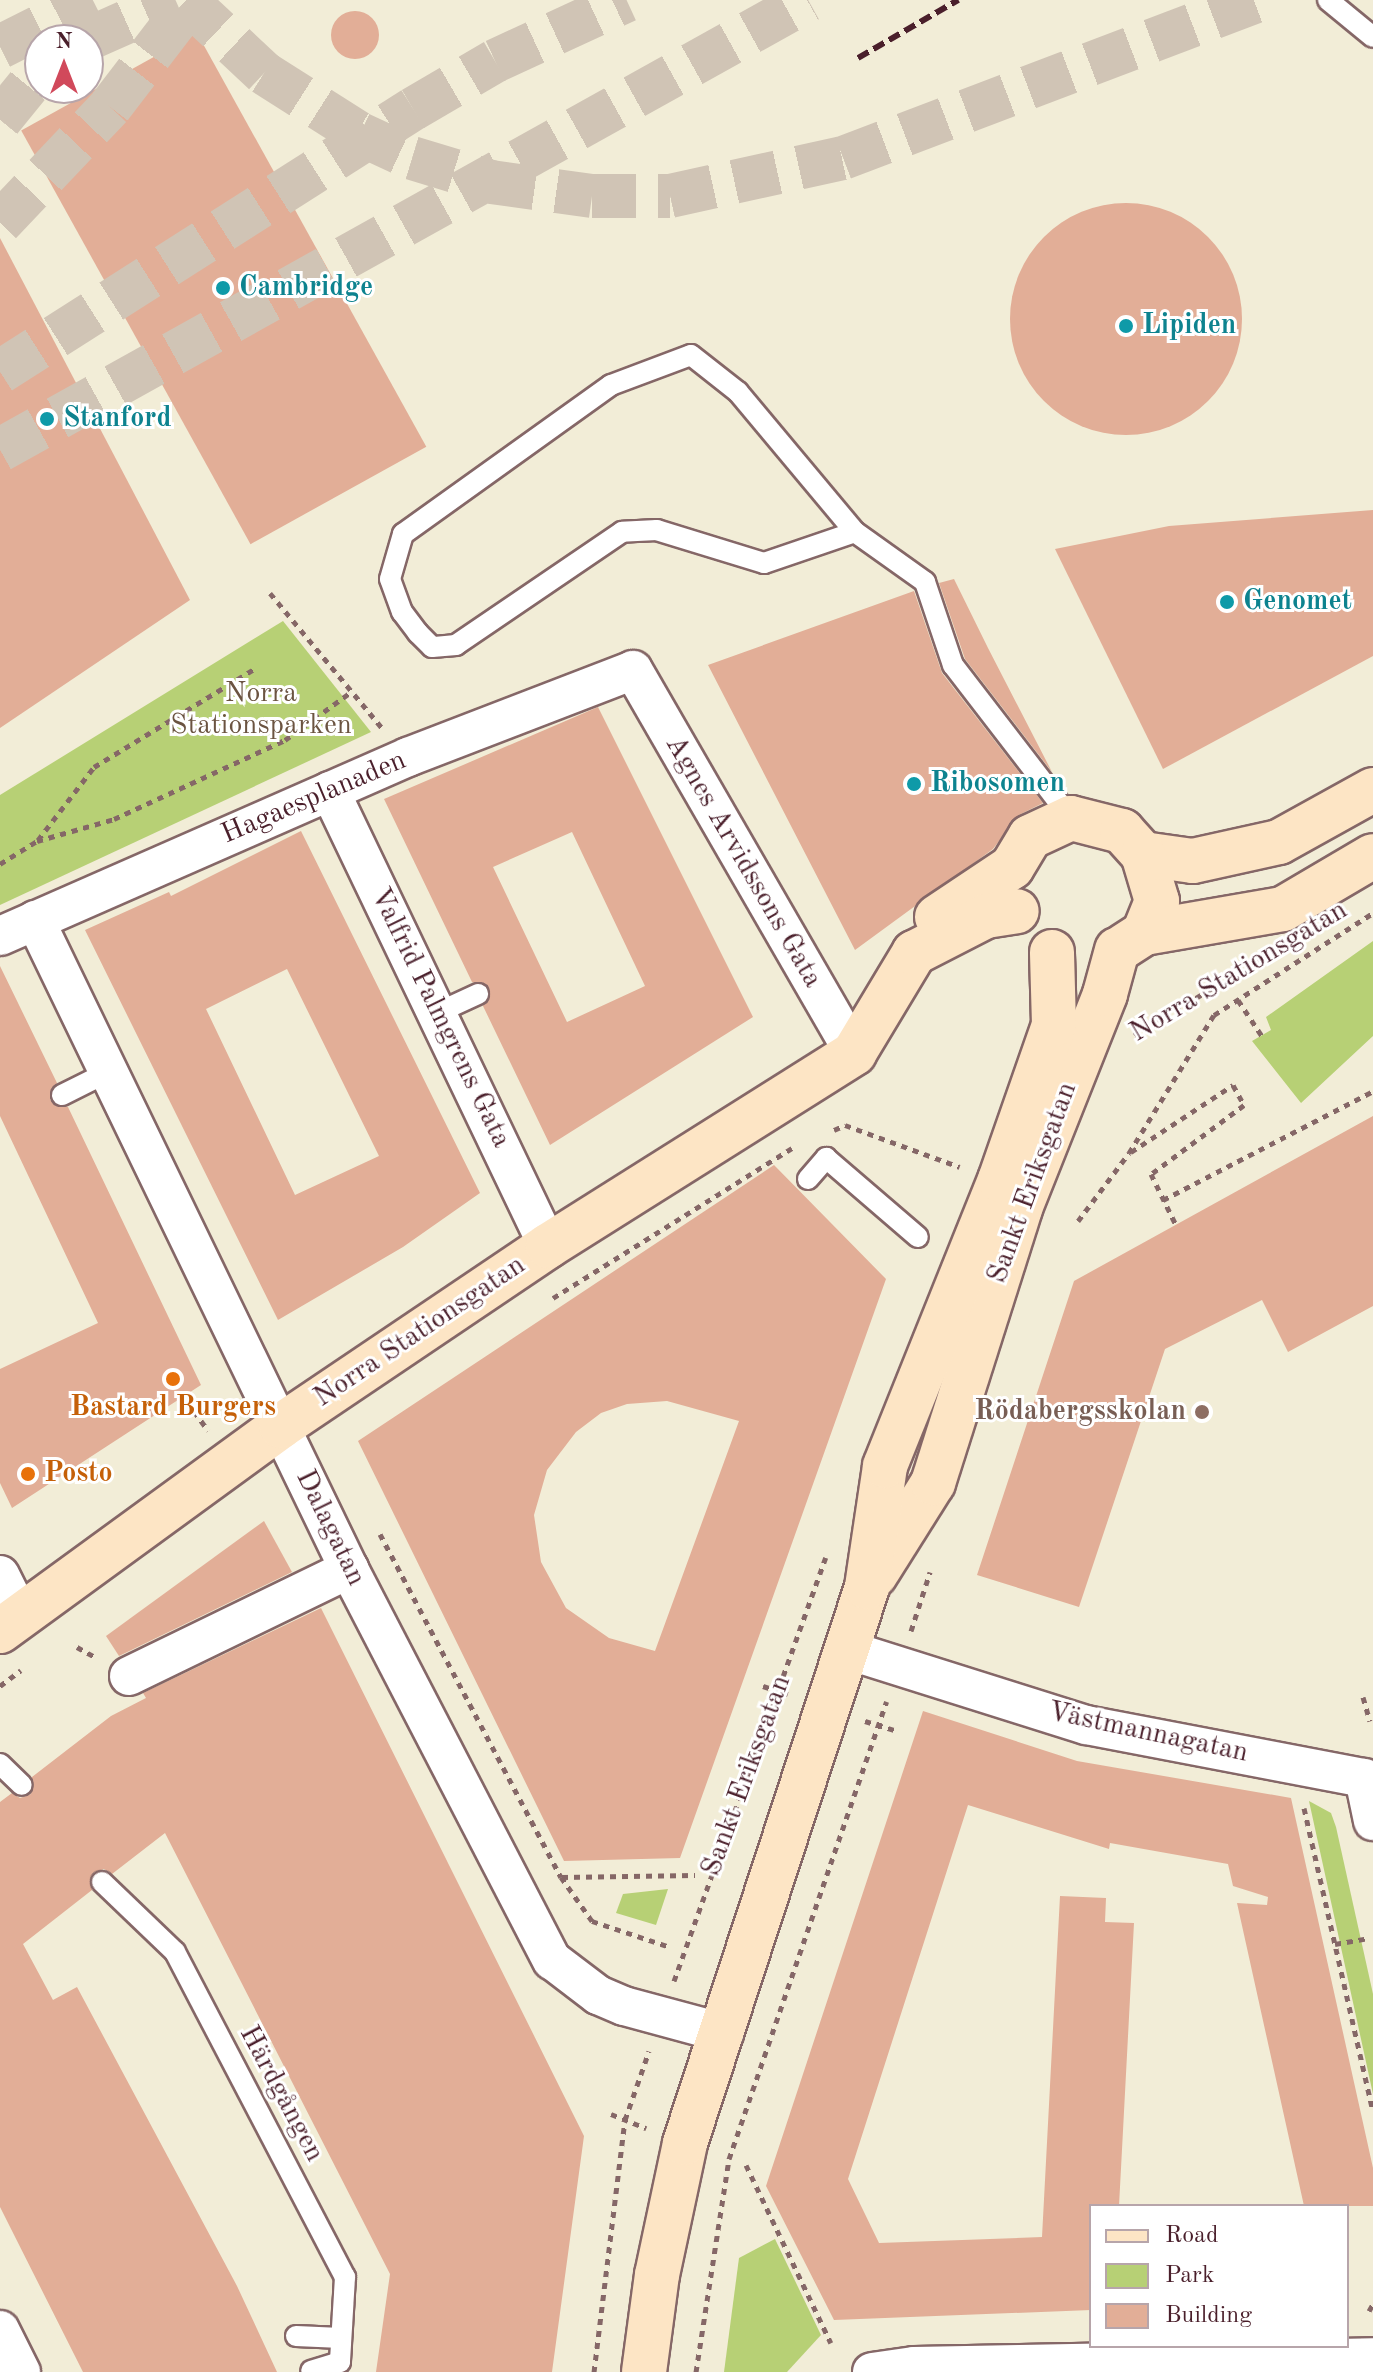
<!DOCTYPE html>
<meta charset="utf-8">
<style>
body{margin:0}
#map{position:relative;width:1373px;height:2372px;overflow:hidden;background:#f2edd7;font-family:"Old Standard TT",serif}
div>[style]{position:absolute}
[style*='--x']{left:calc(var(--x)*1px);top:calc(var(--y)*1px);width:calc(var(--w)*1px);rotate:calc(var(--a)*1deg)}
.green>*{inset:0;background:#b7d075}
.building>*{inset:0;background:#e2ae97;transform-origin:0 0}
.round{border-radius:50%}
.highway-tunnel>*{height:44px;margin-top:-22px;transform-origin:0;background:repeating-linear-gradient(90deg,#d0c4b5 0 44px,transparent 0 66px)}
.path>*{height:5px;margin-top:-2.5px;transform-origin:0;background:repeating-linear-gradient(90deg,#856767 0 6px,transparent 0 12px)}
.roads{filter:drop-shadow(2px 0 #856767) drop-shadow(-2px 0 #856767) drop-shadow(0 2px #856767) drop-shadow(0 -2px #856767)}
.lane>*{height:20px;margin:-10px;padding:0 10px;transform-origin:10px;border-radius:10px;background:#fff}
.street>*{height:38px;margin:-19px;padding:0 19px;transform-origin:19px;border-radius:19px;background:#fff}
.secondary>*{height:44px;margin:-22px;padding:0 22px;transform-origin:22px;border-radius:22px;background:#fde5c5}
.rail>*{height:6px;margin-top:-3px;transform-origin:0;background:repeating-linear-gradient(90deg,#4a1f2b 0 12px,transparent 0 18px)}
.dots>*{width:22px;height:22px;translate:-50% -50%;box-sizing:border-box;border:4px solid #fff;border-radius:50%}
span{translate:-50% -50%;white-space:nowrap;text-align:center;line-height:1.15;-webkit-text-stroke:6px #fff;paint-order:stroke}
.culture-label{font-size:28px;color:#0d838f;font-weight:700}
.left{translate:0 -50%;text-align:left}
.park-label{font-size:28px;color:#6b5441}
.street-label{font-size:28px;color:#4a1f2b}
.food-label{font-size:28px;color:#c56008;font-weight:700}
.education-label{font-size:28px;color:#785e54;font-weight:700}
.right{translate:-100% -50%;text-align:right}
.legend{position:absolute;left:1089px;top:2204px;width:260px;height:144px;box-sizing:border-box;background:#fff;border:2px solid #b7a5aa;margin:0;padding:10px 14px;list-style:none;font-size:24px;color:#4a1f2b}
.legend li{display:flex;align-items:center;gap:16px;height:40px}
.legend b{width:40px;border:2px solid #b7a5aa}
.north{position:absolute;left:24px;top:24px;width:80px;height:80px;box-sizing:border-box;background:#fff;border:2px solid #b7a5aa;border-radius:50%;rotate:0deg;font-size:22px;font-weight:700;line-height:32px;text-align:center;color:#4a1f2b}
.north::after{content:'';display:block;margin:auto;width:28px;height:36px;background:#d1495b;clip-path:polygon(50% 0,100% 100%,50% 72%,0 100%)}
</style>
<div id="map">
<div class="green">
<i style="clip-path:polygon(283px 621px,371px 732px,0 905px,0 795px)"></i>
<i style="clip-path:polygon(1373px 941px,1373px 1036px,1301px 1103px,1252px 1041px,1271px 1030px,1266px 1017px)"></i>
<i style="clip-path:polygon(1309px 1801px,1331px 1813px,1336px 1827px,1373px 1994px,1373px 2094px)"></i>
<i style="clip-path:polygon(668px 1889px,656px 1925px,616px 1913px,623px 1894px)"></i>
<i style="clip-path:polygon(775px 2239px,821px 2335px,787px 2372px,724px 2372px,739px 2258px)"></i>
</div>
<div class="building">
<i class="round" style="left:331px;top:11px;width:48px;height:48px"></i>
<i style="left:197px;top:33px;width:473px;height:201px;rotate:61deg"></i>
<i class="round" style="left:1010px;top:203px;width:232px;height:232px"></i>
<i style="clip-path:polygon(0 238px,190px 600px,0 728px)"></i>
<i style="clip-path:polygon(1373px 510px,1373px 656px,1163px 769px,1055px 549px,1169px 526px)"></i>
<i style="clip-path:polygon(954px 579px,988px 648px,1052px 772px,965px 659px,939px 583px)"></i>
<i style="clip-path:polygon(914px 591px,942px 673px,1043px 803px,1019px 815px,993px 849px,855px 950px,708px 665px)"></i>
<i style="clip-path:polygon(evenodd,598px 707px,753px 1017px,550px 1145px,483px 1006px,489px 988px,472px 982px,384px 799px,598px 707px,572px 832px,645px 986px,567px 1022px,493px 867px,572px 832px)"></i>
<i style="clip-path:polygon(evenodd,301px 831px,480px 1193px,403px 1247px,278px 1320px,85px 930px,169px 892px,171px 896px,301px 831px,287px 969px,379px 1156px,295px 1195px,206px 1009px,287px 969px)"></i>
<i style="clip-path:polygon(0 966px,57px 1083px,50px 1100px,68px 1107px,201px 1385px,12px 1508px,0 1483px,0 1369px,98px 1323px,0 1116px)"></i>
<i style="clip-path:polygon(1373px 1116px,1373px 1306px,1288px 1352px,1262px 1300px,1165px 1349px,1079px 1607px,977px 1575px,1074px 1281px)"></i>
<i style="clip-path:polygon(evenodd,774px 1165px,886px 1279px,680px 1858px,564px 1861px,358px 1441px,774px 1165px,667px 1401px,739px 1421px,655px 1651px,609px 1638px,566px 1608px,541px 1562px,534px 1515px,547px 1470px,576px 1432px,601px 1413px,627px 1404px,667px 1401px)"></i>
<i style="clip-path:polygon(264px 1521px,292px 1572px,119px 1656px,106px 1636px)"></i>
<i style="clip-path:polygon(321px 1608px,584px 2136px,552px 2372px,376px 2372px,390px 2274px,165px 1833px,112px 1874px,104px 1869px,93px 1873px,92px 1890px,23px 1944px,53px 2000px,77px 1987px,237px 2286px,277px 2372px,83px 2372px,0 2207px,0 1802px,12px 1793px,20px 1798px,31px 1794px,32px 1777px,111px 1716px,146px 1698px,143px 1693px)"></i>
<i style="clip-path:polygon(923px 1711px,1077px 1761px,1291px 1798px,1373px 2168px,1373px 2206px,1304px 2206px,1237px 1903px,1267px 1905px,1268px 1897px,1233px 1886px,1228px 1864px,1110px 1843px,1109px 1849px,968px 1805px,848px 2179px,879px 2243px,1042px 2237px,1060px 1896px,1106px 1898px,1105px 1922px,1134px 1923px,1119px 2206px,1091px 2206px,1091px 2310px,834px 2320px,766px 2186px)"></i>
</div>
<div class="highway-tunnel">
<i style="--x:186;--y:0;--w:107;--a:43.1"></i>
<i style="--x:264;--y:73;--w:114;--a:32.4"></i>
<i style="--x:360;--y:134;--w:57;--a:24.8"></i>
<i style="--x:412;--y:158;--w:83;--a:16.9"></i>
<i style="--x:491;--y:182;--w:102;--a:7.9"></i>
<i style="--x:592;--y:196;--w:78;--a:0"></i>
<i style="--x:670;--y:196;--w:177;--a:-12.4"></i>
<i style="--x:843;--y:158;--w:446;--a:-20.8"></i>
<i style="--x:86;--y:40;--w:98;--a:-24"></i>
<i style="--x:0;--y:47;--w:104;--a:-26.8"></i>
<i style="--x:0;--y:120;--w:63;--a:-50.8"></i>
<i style="--x:0;--y:223;--w:160;--a:-46.5"></i>
<i style="--x:110;--y:107;--w:135;--a:-52.5"></i>
<i style="--x:0;--y:372;--w:490;--a:-32.5"></i>
<i style="--x:413;--y:109;--w:95;--a:-30.3"></i>
<i style="--x:495;--y:61;--w:145;--a:-24.8"></i>
<i style="--x:0;--y:450;--w:925;--a:-29.11"></i>
</div>
<div class="path">
<i style="--x:270;--y:593;--w:175;--a:50.3"></i>
<i style="--x:38;--y:840;--w:92;--a:-52.5"></i>
<i style="--x:94;--y:767;--w:188;--a:-31.5"></i>
<i style="--x:0;--y:864;--w:44;--a:-31.9"></i>
<i style="--x:37;--y:841;--w:80;--a:-15.9"></i>
<i style="--x:114;--y:819;--w:188;--a:-24.8"></i>
<i style="--x:285;--y:740;--w:82;--a:-36"></i>
<i style="--x:1238;--y:1000;--w:43;--a:56.3"></i>
<i style="--x:1134;--y:1035;--w:154;--a:-30.9"></i>
<i style="--x:834;--y:1130;--w:12;--a:-24"></i>
<i style="--x:845;--y:1125;--w:122;--a:20.1"></i>
<i style="--x:1131;--y:1152;--w:122;--a:-33.3"></i>
<i style="--x:1233;--y:1085;--w:23;--a:61"></i>
<i style="--x:1244;--y:1105;--w:116;--a:143.4"></i>
<i style="--x:1151;--y:1174;--w:57;--a:63.9"></i>
<i style="--x:1163;--y:1200;--w:237;--a:-27.4"></i>
<i style="--x:1078;--y:1221;--w:85;--a:-53.1"></i>
<i style="--x:1129;--y:1153;--w:162;--a:-58.4"></i>
<i style="--x:1214;--y:1015;--w:189;--a:-32.7"></i>
<i style="--x:553;--y:1298;--w:282;--a:-32.1"></i>
<i style="--x:194;--y:1411;--w:24;--a:54"></i>
<i style="--x:380;--y:1534;--w:388;--a:62.2"></i>
<i style="--x:561;--y:1877;--w:54;--a:54.8"></i>
<i style="--x:592;--y:1921;--w:82;--a:18.4"></i>
<i style="--x:911;--y:1631;--w:62;--a:-72.1"></i>
<i style="--x:77;--y:1647;--w:23;--a:29"></i>
<i style="--x:0;--y:1686;--w:26;--a:-37"></i>
<i style="--x:763;--y:1686;--w:26;--a:18"></i>
<i style="--x:1363;--y:1697;--w:25;--a:74"></i>
<i style="--x:865;--y:1721;--w:31;--a:17"></i>
<i style="--x:1304;--y:1808;--w:311;--a:77.2"></i>
<i style="--x:562;--y:1877;--w:133;--a:-0.9"></i>
<i style="--x:1335;--y:1944;--w:34;--a:-10"></i>
<i style="--x:674;--y:1981;--w:450;--a:-70.3"></i>
<i style="--x:611;--y:2114;--w:38;--a:22"></i>
<i style="--x:746;--y:2165;--w:197;--a:64.5"></i>
<i style="--x:1369;--y:2311;--w:8;--a:-60"></i>
<i style="--x:594;--y:2372;--w:254;--a:-83"></i>
<i style="--x:625;--y:2120;--w:73;--a:-70.8"></i>
<i style="--x:696;--y:2372;--w:216;--a:-81.2"></i>
<i style="--x:729;--y:2159;--w:484;--a:-71"></i>
</div>
<div class="roads">
<div class="lane">
<i style="--x:1328;--y:0;--w:58;--a:39.4"></i>
<i style="--x:855;--y:532;--w:96;--a:161.2"></i>
<i style="--x:764;--y:563;--w:112;--a:-162.9"></i>
<i style="--x:657;--y:530;--w:35;--a:177"></i>
<i style="--x:622;--y:532;--w:201;--a:145.8"></i>
<i style="--x:456;--y:645;--w:24;--a:175"></i>
<i style="--x:432;--y:647;--w:20;--a:-135"></i>
<i style="--x:418;--y:633;--w:26;--a:-127"></i>
<i style="--x:402;--y:612;--w:35;--a:-110"></i>
<i style="--x:390;--y:579;--w:47;--a:-73.9"></i>
<i style="--x:403;--y:534;--w:256;--a:-35.6"></i>
<i style="--x:611;--y:385;--w:85;--a:-20.6"></i>
<i style="--x:691;--y:355;--w:60;--a:38.2"></i>
<i style="--x:738;--y:392;--w:182;--a:50.1"></i>
<i style="--x:855;--y:532;--w:86;--a:35.5"></i>
<i style="--x:925;--y:582;--w:88;--a:71.4"></i>
<i style="--x:953;--y:665;--w:193;--a:52.4"></i>
<i style="--x:439;--y:1012;--w:43;--a:-24.8"></i>
<i style="--x:62;--y:1095;--w:54;--a:-26.6"></i>
<i style="--x:808;--y:1179;--w:28;--a:-49"></i>
<i style="--x:826;--y:1158;--w:121;--a:40.7"></i>
<i style="--x:0;--y:1764;--w:30;--a:44"></i>
<i style="--x:102;--y:1882;--w:101;--a:43.8"></i>
<i style="--x:175;--y:1952;--w:367;--a:62.4"></i>
<i style="--x:345;--y:2277;--w:85;--a:93.4"></i>
<i style="--x:340;--y:2362;--w:30;--a:163"></i>
<i style="--x:296;--y:2336;--w:45;--a:2.5"></i>
</div>
<div class="street">
<i style="--x:330;--y:791;--w:505;--a:64.4"></i>
<i style="--x:35;--y:920;--w:721;--a:64.18"></i>
<i style="--x:349;--y:1569;--w:441;--a:62.6"></i>
<i style="--x:552;--y:1960;--w:58;--a:37.3"></i>
<i style="--x:598;--y:1995;--w:28;--a:23"></i>
<i style="--x:624;--y:2006;--w:104;--a:15.1"></i>
<i style="--x:0;--y:936;--w:446;--a:-23.7"></i>
<i style="--x:408;--y:757;--w:241;--a:-21.1"></i>
<i style="--x:633;--y:670;--w:442;--a:60"></i>
<i style="--x:0;--y:1575;--w:45;--a:63.4"></i>
<i style="--x:848;--y:1650;--w:250;--a:17.5"></i>
<i style="--x:1086;--y:1725;--w:283;--a:10.8"></i>
<i style="--x:129;--y:1676;--w:245;--a:-25.9"></i>
<i style="--x:1364;--y:1778;--w:44;--a:78.2"></i>
<i style="--x:0;--y:2330;--w:47;--a:63.4"></i>
<i style="--x:872;--y:2372;--w:42;--a:-8.1"></i>
<i style="--x:914;--y:2366;--w:459;--a:-1.1"></i>
</div>
<div class="secondary">
<i style="--x:1143;--y:854;--w:50;--a:8"></i>
<i style="--x:1193;--y:861;--w:88;--a:-12.5"></i>
<i style="--x:1279;--y:842;--w:107;--a:-29"></i>
<i style="--x:937;--y:917;--w:90;--a:-33.7"></i>
<i style="--x:1012;--y:867;--w:35;--a:-59"></i>
<i style="--x:1030;--y:837;--w:45;--a:-24.9"></i>
<i style="--x:1071;--y:818;--w:53;--a:14.3"></i>
<i style="--x:1122;--y:831;--w:31;--a:48"></i>
<i style="--x:1143;--y:854;--w:49;--a:73.4"></i>
<i style="--x:1157;--y:901;--w:35;--a:112"></i>
<i style="--x:1124;--y:946;--w:24;--a:-33"></i>
<i style="--x:1144;--y:933;--w:141;--a:-9.8"></i>
<i style="--x:1283;--y:909;--w:104;--a:-30.5"></i>
<i style="--x:875;--y:1575;--w:109;--a:-57.8"></i>
<i style="--x:933;--y:1483;--w:288;--a:-72.4"></i>
<i style="--x:1020;--y:1208;--w:230;--a:-68.3"></i>
<i style="--x:1105;--y:994;--w:46;--a:-74.7"></i>
<i style="--x:0;--y:1631;--w:348;--a:-36.1"></i>
<i style="--x:281;--y:1426;--w:322;--a:-34"></i>
<i style="--x:548;--y:1246;--w:362;--a:-32.2"></i>
<i style="--x:854;--y:1053;--w:117;--a:-59"></i>
<i style="--x:914;--y:953;--w:81;--a:-27.2"></i>
<i style="--x:986;--y:916;--w:31;--a:-9"></i>
<i style="--x:644;--y:2372;--w:98;--a:-82.4"></i>
<i style="--x:657;--y:2275;--w:135;--a:-78"></i>
<i style="--x:685;--y:2143;--w:585;--a:-71.87"></i>
<i style="--x:867;--y:1587;--w:122;--a:-81.5"></i>
<i style="--x:885;--y:1466;--w:308;--a:-68.1"></i>
<i style="--x:1000;--y:1180;--w:164;--a:-70.8"></i>
<i style="--x:1054;--y:1025;--w:73;--a:-91.6"></i>
</div>
</div>
<div class="rail">
<i style="--x:858;--y:58;--w:116;--a:-30.1"></i>
</div>
<div class="dots">
<i style="left:223px;top:288px;background:#0f9aa8"></i>
<i style="left:1126px;top:326px;background:#0f9aa8"></i>
<i style="left:47px;top:419px;background:#0f9aa8"></i>
<i style="left:1227px;top:602px;background:#0f9aa8"></i>
<i style="left:914px;top:784px;background:#0f9aa8"></i>
<i style="left:173px;top:1379px;background:#e8710a"></i>
<i style="left:1202px;top:1412px;background:#8d6e63"></i>
<i style="left:28px;top:1474px;background:#e8710a"></i>
</div>
<div class="culture-label">
<span class="left" style="left:239px;top:288px">Cambridge</span>
<span class="left" style="left:1142px;top:326px">Lipiden</span>
<span class="left" style="left:63px;top:419px">Stanford</span>
<span class="left" style="left:1243px;top:602px">Genomet</span>
<span class="left" style="left:930px;top:784px">Ribosomen</span>
</div>
<div class="park-label">
<span style="left:261px;top:710px">Norra<br>Stationsparken</span>
</div>
<div class="street-label">
<span style="left:314px;top:798px;rotate:-23deg">Hagaesplanaden</span>
<span style="left:743px;top:862px;rotate:60deg">Agnes Arvidssons Gata</span>
<span style="left:1239px;top:972px;rotate:-31deg">Norra Stationsgatan</span>
<span style="left:440px;top:1018px;rotate:64deg">Valfrid Palmgrens Gata</span>
<span style="left:1033px;top:1183px;rotate:-70deg">Sankt Eriksgatan</span>
<span style="left:420px;top:1332px;rotate:-34deg">Norra Stationsgatan</span>
<span style="left:330px;top:1528px;rotate:64deg">Dalagatan</span>
<span style="left:1148px;top:1733px;rotate:12deg">Västmannagatan</span>
<span style="left:747px;top:1776px;rotate:-70deg">Sankt Eriksgatan</span>
<span style="left:281px;top:2094px;rotate:62deg">Härdgången</span>
</div>
<div class="food-label">
<span style="left:173px;top:1408px">Bastard Burgers</span>
<span class="left" style="left:44px;top:1474px">Posto</span>
</div>
<div class="education-label">
<span class="right" style="left:1186px;top:1412px">Rödabergsskolan</span>
</div>
<ul class="legend">
<li><b style="height:10px;background:#fde5c5"></b>Road</li>
<li><b style="height:22px;background:#b7d075"></b>Park</li>
<li><b style="height:22px;background:#e2ae97"></b>Building</li>
</ul>
<div class="north">N</div>
</div>
